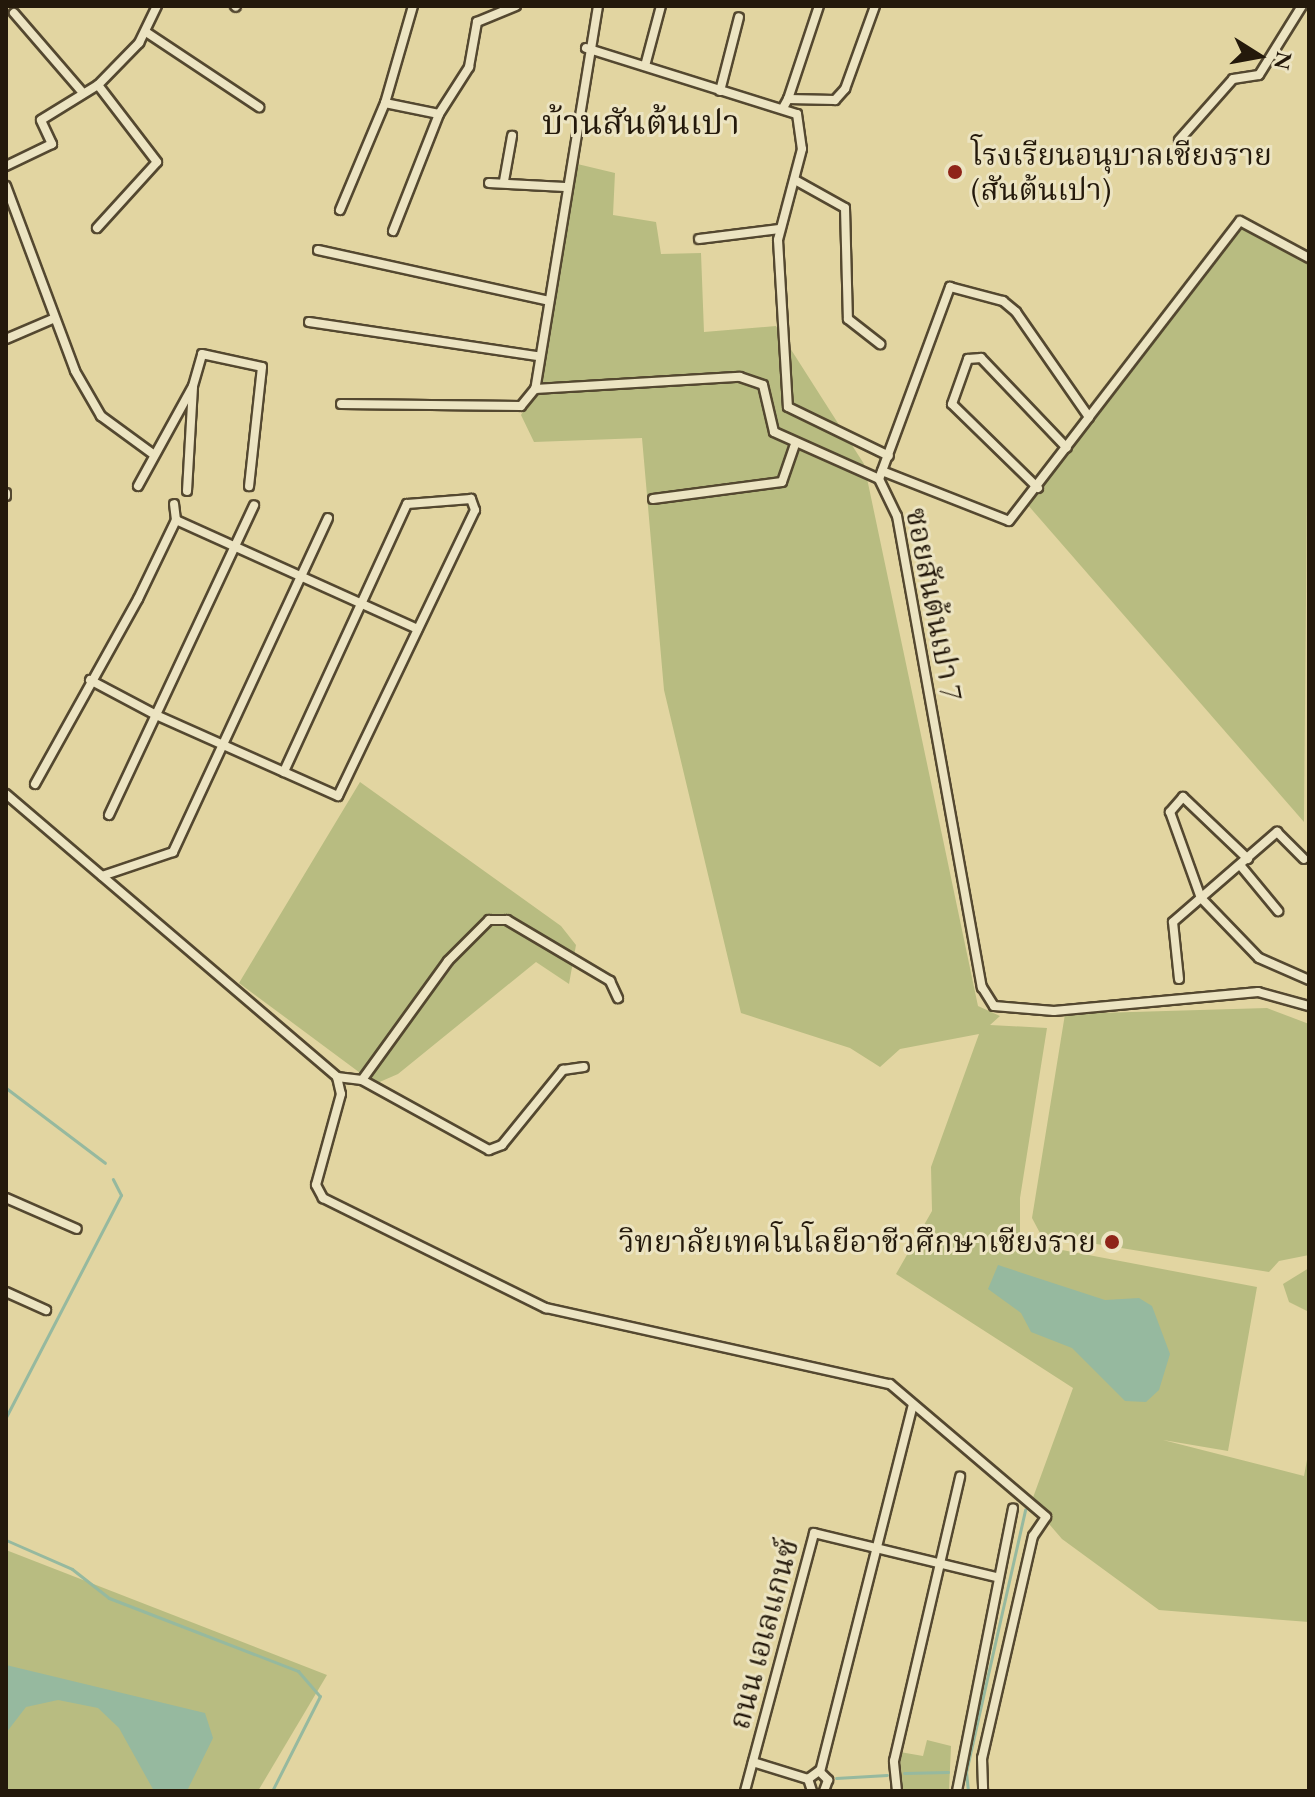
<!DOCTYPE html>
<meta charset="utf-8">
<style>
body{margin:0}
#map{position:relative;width:1315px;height:1797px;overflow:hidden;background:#e2d5a1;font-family:"EB Garamond","Noto Serif Thai",serif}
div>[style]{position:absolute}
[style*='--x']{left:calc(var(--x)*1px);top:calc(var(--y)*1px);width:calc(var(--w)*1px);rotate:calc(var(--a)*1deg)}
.green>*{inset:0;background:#b8bc81}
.water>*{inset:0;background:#96b99f}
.stream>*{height:3px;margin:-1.5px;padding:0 1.5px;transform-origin:1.5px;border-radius:1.5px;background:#96b99f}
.roads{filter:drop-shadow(2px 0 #544830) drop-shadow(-2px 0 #544830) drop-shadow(0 2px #544830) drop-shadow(0 -2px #544830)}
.minor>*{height:8px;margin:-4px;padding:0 4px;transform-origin:4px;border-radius:4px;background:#ece4c2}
.dots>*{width:22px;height:22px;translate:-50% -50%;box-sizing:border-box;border:4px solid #ece4c2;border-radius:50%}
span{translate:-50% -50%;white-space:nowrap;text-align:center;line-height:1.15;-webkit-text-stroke:6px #ece4c2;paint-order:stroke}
.poi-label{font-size:30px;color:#24190b}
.left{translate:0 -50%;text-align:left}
.right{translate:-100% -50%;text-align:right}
.street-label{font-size:30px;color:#24190b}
.quarter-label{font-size:34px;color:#24190b}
.frame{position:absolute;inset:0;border:8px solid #24190b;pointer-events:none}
.north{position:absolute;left:1219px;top:16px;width:80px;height:80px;-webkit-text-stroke:6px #ece4c2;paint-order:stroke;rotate:101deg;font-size:22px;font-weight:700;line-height:32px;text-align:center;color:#24190b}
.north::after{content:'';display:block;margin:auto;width:28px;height:36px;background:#24190b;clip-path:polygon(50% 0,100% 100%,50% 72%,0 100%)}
</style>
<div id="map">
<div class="green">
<i style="clip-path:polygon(569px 162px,615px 173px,613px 215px,656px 222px,661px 254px,701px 253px,704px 332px,776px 326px,864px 464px,978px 1006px,1000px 1016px,990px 1025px,1047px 1028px,1020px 1198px,1020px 1242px,1257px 1287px,1228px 1451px,1163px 1440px,1304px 1476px,1309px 1449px,1309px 1622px,1159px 1610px,1062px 1539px,1031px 1503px,1073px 1388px,896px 1274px,932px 1211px,931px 1167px,979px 1034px,900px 1049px,880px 1067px,850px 1048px,741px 1013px,664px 690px,642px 438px,534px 442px,521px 415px,535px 389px)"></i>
<i style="clip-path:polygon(1240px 221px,1309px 258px,1304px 822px,1027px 504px)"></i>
<i style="clip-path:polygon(360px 782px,561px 926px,576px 945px,569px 984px,536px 962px,398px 1074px,375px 1084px,239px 983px)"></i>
<i style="clip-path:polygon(1267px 1008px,1309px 1024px,1309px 1255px,1279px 1261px,1269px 1272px,1041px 1235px,1032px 1218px,1065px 1014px)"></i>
<i style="clip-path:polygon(1309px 1268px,1309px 1312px,1289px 1302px,1283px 1284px)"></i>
<i style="clip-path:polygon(6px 1550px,327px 1675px,258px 1791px,6px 1791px)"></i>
<i style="clip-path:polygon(927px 1740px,951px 1746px,949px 1791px,901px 1791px,900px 1752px,923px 1756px)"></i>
</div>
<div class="water">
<i style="clip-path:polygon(998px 1265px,1105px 1300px,1139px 1298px,1152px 1306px,1170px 1354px,1159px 1390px,1146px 1402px,1125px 1401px,1072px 1348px,1031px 1332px,1021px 1313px,988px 1289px)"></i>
<i style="clip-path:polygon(6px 1665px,205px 1713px,213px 1738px,187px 1791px,154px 1791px,119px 1728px,98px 1708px,58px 1700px,26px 1707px,6px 1733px)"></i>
</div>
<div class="stream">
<i style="--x:6;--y:1088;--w:124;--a:37.1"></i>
<i style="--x:6;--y:1417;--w:250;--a:-62.6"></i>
<i style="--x:121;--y:1195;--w:18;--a:-117"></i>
<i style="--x:6;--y:1540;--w:72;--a:23.7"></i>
<i style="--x:72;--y:1569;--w:47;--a:38.1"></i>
<i style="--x:109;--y:1598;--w:203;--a:21.1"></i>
<i style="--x:298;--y:1671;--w:33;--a:49"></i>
<i style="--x:320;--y:1696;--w:106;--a:116.8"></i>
<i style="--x:904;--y:1773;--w:44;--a:-1.3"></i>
<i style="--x:836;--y:1778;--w:51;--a:-3.4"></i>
<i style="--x:968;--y:1791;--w:19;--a:-96"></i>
<i style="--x:966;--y:1772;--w:269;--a:-77.3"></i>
</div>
<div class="roads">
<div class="minor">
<i style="--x:235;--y:6;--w:1;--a:45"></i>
<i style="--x:598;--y:6;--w:388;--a:99.3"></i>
<i style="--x:535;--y:389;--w:205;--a:-3.4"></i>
<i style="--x:740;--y:377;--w:24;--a:19"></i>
<i style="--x:763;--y:385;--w:48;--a:76.8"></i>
<i style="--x:774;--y:432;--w:115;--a:24.1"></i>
<i style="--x:879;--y:479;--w:41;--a:64.1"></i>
<i style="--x:897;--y:516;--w:479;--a:79.8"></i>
<i style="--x:982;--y:987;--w:22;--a:58"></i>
<i style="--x:994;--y:1006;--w:60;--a:4.8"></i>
<i style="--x:1054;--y:1011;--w:205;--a:-5.3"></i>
<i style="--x:1258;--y:992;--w:53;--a:15.4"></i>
<i style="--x:14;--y:13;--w:106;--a:49.2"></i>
<i style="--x:146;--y:32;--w:136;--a:33.6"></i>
<i style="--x:586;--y:48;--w:221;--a:17.4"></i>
<i style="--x:797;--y:114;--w:35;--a:82"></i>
<i style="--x:802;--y:149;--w:94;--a:104.8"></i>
<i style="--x:778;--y:240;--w:167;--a:86.6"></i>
<i style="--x:788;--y:407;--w:112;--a:25.9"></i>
<i style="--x:645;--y:66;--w:62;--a:-75.1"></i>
<i style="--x:720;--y:91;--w:76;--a:-75.6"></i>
<i style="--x:788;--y:99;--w:98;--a:-71.6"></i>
<i style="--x:385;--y:103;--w:55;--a:11.5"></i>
<i style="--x:783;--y:108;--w:10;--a:-61"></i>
<i style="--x:788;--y:99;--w:47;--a:1.2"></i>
<i style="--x:835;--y:100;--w:15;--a:-48"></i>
<i style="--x:845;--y:89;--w:88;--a:-70.1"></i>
<i style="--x:1179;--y:140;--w:81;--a:-48.5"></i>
<i style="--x:1233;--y:79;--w:26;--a:-9"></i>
<i style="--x:1259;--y:75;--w:81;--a:-58.1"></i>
<i style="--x:6;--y:166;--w:51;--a:-25.6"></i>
<i style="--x:52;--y:144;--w:26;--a:-115"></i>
<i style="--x:41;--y:120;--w:67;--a:-31.6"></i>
<i style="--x:98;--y:85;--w:59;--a:-45.7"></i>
<i style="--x:139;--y:43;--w:41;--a:-64.1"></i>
<i style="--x:795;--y:180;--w:57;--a:29.2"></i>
<i style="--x:845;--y:208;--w:111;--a:88.5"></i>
<i style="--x:848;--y:319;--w:41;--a:38"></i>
<i style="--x:504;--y:181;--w:46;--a:-79.9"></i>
<i style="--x:489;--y:183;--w:76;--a:3"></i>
<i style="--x:6;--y:186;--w:197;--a:69.5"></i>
<i style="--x:75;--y:371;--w:52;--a:60"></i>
<i style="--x:101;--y:416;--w:64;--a:36.2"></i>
<i style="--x:340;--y:210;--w:116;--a:-67.2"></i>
<i style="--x:385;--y:103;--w:101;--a:-73.9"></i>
<i style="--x:97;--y:228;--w:89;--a:-47.7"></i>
<i style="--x:157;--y:162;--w:97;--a:-127.5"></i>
<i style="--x:393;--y:231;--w:126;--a:-68.5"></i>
<i style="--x:439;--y:114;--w:56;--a:-57.4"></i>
<i style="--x:469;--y:67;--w:46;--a:-79.9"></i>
<i style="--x:477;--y:22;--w:42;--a:-22.3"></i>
<i style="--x:699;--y:239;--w:81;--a:-7.1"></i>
<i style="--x:318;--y:250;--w:233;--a:12.4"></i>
<i style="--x:309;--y:322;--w:231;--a:8.5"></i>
<i style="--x:6;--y:339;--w:53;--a:-23.2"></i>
<i style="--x:341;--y:404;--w:180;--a:0.6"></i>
<i style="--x:521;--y:406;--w:22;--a:-51"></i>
<i style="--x:882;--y:471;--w:136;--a:21.5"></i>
<i style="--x:1009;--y:521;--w:131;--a:-52.4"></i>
<i style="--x:879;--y:479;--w:205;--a:-69.7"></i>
<i style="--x:950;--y:287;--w:55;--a:14.8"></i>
<i style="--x:1003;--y:301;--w:17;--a:40"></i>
<i style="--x:1016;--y:312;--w:128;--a:55.2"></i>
<i style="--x:1089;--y:417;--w:247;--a:-52.4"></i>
<i style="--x:1240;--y:221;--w:78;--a:28.2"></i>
<i style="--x:138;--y:486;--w:114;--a:-61.2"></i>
<i style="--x:193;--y:386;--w:33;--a:-74"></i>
<i style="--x:202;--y:354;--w:61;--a:12.2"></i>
<i style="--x:262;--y:367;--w:120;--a:96.2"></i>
<i style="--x:1038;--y:488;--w:120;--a:-135.7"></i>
<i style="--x:952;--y:404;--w:48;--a:-70.4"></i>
<i style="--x:968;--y:359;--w:13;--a:-4"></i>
<i style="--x:981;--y:358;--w:124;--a:46.3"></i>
<i style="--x:187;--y:491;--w:104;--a:-86.7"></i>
<i style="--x:6;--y:496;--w:3;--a:-90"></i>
<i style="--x:653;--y:499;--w:130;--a:-7.5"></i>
<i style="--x:782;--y:482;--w:39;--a:-71"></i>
<i style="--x:176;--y:520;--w:265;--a:24.3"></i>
<i style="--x:90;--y:680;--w:75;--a:27.9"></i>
<i style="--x:156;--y:715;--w:199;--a:24"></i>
<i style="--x:338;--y:796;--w:317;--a:-64.4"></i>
<i style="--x:475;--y:510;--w:12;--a:-110"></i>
<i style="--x:471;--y:499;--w:64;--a:175.5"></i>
<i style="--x:407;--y:504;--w:295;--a:114.7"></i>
<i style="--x:35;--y:784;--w:212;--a:-60.9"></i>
<i style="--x:138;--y:599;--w:88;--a:-64.3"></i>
<i style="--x:176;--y:520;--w:16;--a:-97"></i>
<i style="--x:6;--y:794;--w:435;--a:40.5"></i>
<i style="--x:337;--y:1077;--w:17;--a:77"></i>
<i style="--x:341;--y:1094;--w:94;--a:105.4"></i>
<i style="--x:316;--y:1185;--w:15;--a:62"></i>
<i style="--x:323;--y:1198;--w:249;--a:26.3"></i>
<i style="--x:546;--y:1308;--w:352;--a:12.5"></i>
<i style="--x:890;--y:1384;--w:205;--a:40.4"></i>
<i style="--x:1046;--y:1517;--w:23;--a:124"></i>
<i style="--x:1033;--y:1536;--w:228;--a:102.9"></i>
<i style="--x:982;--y:1758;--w:33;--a:88"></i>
<i style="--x:109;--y:815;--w:342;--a:-64.9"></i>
<i style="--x:1248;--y:859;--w:90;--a:-136.4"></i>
<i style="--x:1183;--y:797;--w:20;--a:131"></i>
<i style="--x:1170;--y:812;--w:91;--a:70.2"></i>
<i style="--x:1201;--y:898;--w:83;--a:46"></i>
<i style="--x:1259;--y:958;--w:55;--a:23.7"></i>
<i style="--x:1240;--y:865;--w:60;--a:50.4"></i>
<i style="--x:102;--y:876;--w:75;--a:-18.7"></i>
<i style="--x:173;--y:852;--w:368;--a:-65.1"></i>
<i style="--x:1179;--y:979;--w:57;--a:-96"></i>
<i style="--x:1173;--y:922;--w:138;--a:-40.9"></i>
<i style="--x:1277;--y:832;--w:38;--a:45"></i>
<i style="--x:337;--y:1077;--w:25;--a:7"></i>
<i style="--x:362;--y:1080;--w:145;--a:28.9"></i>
<i style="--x:489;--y:1150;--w:14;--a:-21"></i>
<i style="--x:502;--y:1145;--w:97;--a:-50.9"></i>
<i style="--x:563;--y:1070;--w:21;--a:-8"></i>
<i style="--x:362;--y:1080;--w:147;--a:-54.1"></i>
<i style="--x:448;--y:961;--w:58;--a:-45"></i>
<i style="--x:489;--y:920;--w:18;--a:0"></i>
<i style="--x:507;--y:920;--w:120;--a:30.6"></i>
<i style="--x:610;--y:981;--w:19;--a:65"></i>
<i style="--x:6;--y:1198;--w:77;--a:23.6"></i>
<i style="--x:6;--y:1292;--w:44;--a:24.2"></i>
<i style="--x:753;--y:1762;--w:58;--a:17.2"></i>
<i style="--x:820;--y:1772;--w:379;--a:-75.8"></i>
<i style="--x:745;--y:1791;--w:267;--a:-75"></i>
<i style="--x:814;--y:1533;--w:187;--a:13.6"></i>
<i style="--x:812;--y:1791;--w:13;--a:-108"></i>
<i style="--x:808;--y:1779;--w:14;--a:-36"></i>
<i style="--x:819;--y:1771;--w:13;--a:45"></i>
<i style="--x:828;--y:1780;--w:12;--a:110"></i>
<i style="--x:897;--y:1791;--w:30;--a:-96"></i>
<i style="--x:894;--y:1761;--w:292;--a:-76.9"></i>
<i style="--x:957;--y:1791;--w:288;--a:-78.8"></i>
</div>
</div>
<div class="dots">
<i style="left:955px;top:172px;background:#8f2418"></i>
<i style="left:1112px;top:1242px;background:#8f2418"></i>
</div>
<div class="poi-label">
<span class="left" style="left:971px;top:172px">โรงเรียนอนุบาลเชียงราย<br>(สันต้นเปา)</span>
<span class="right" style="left:1096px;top:1242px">วิทยาลัยเทคโนโลยีอาชีวศึกษาเชียงราย</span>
</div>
<div class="street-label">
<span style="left:934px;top:604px;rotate:79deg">ซอยสันต้นเปา 7</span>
<span style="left:764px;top:1634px;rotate:-75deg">ถนน เอเลแกนซ์</span>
</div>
<div class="quarter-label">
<span style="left:641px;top:123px">บ้านสันต้นเปา</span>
</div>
<div class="frame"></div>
<div class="north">N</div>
</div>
